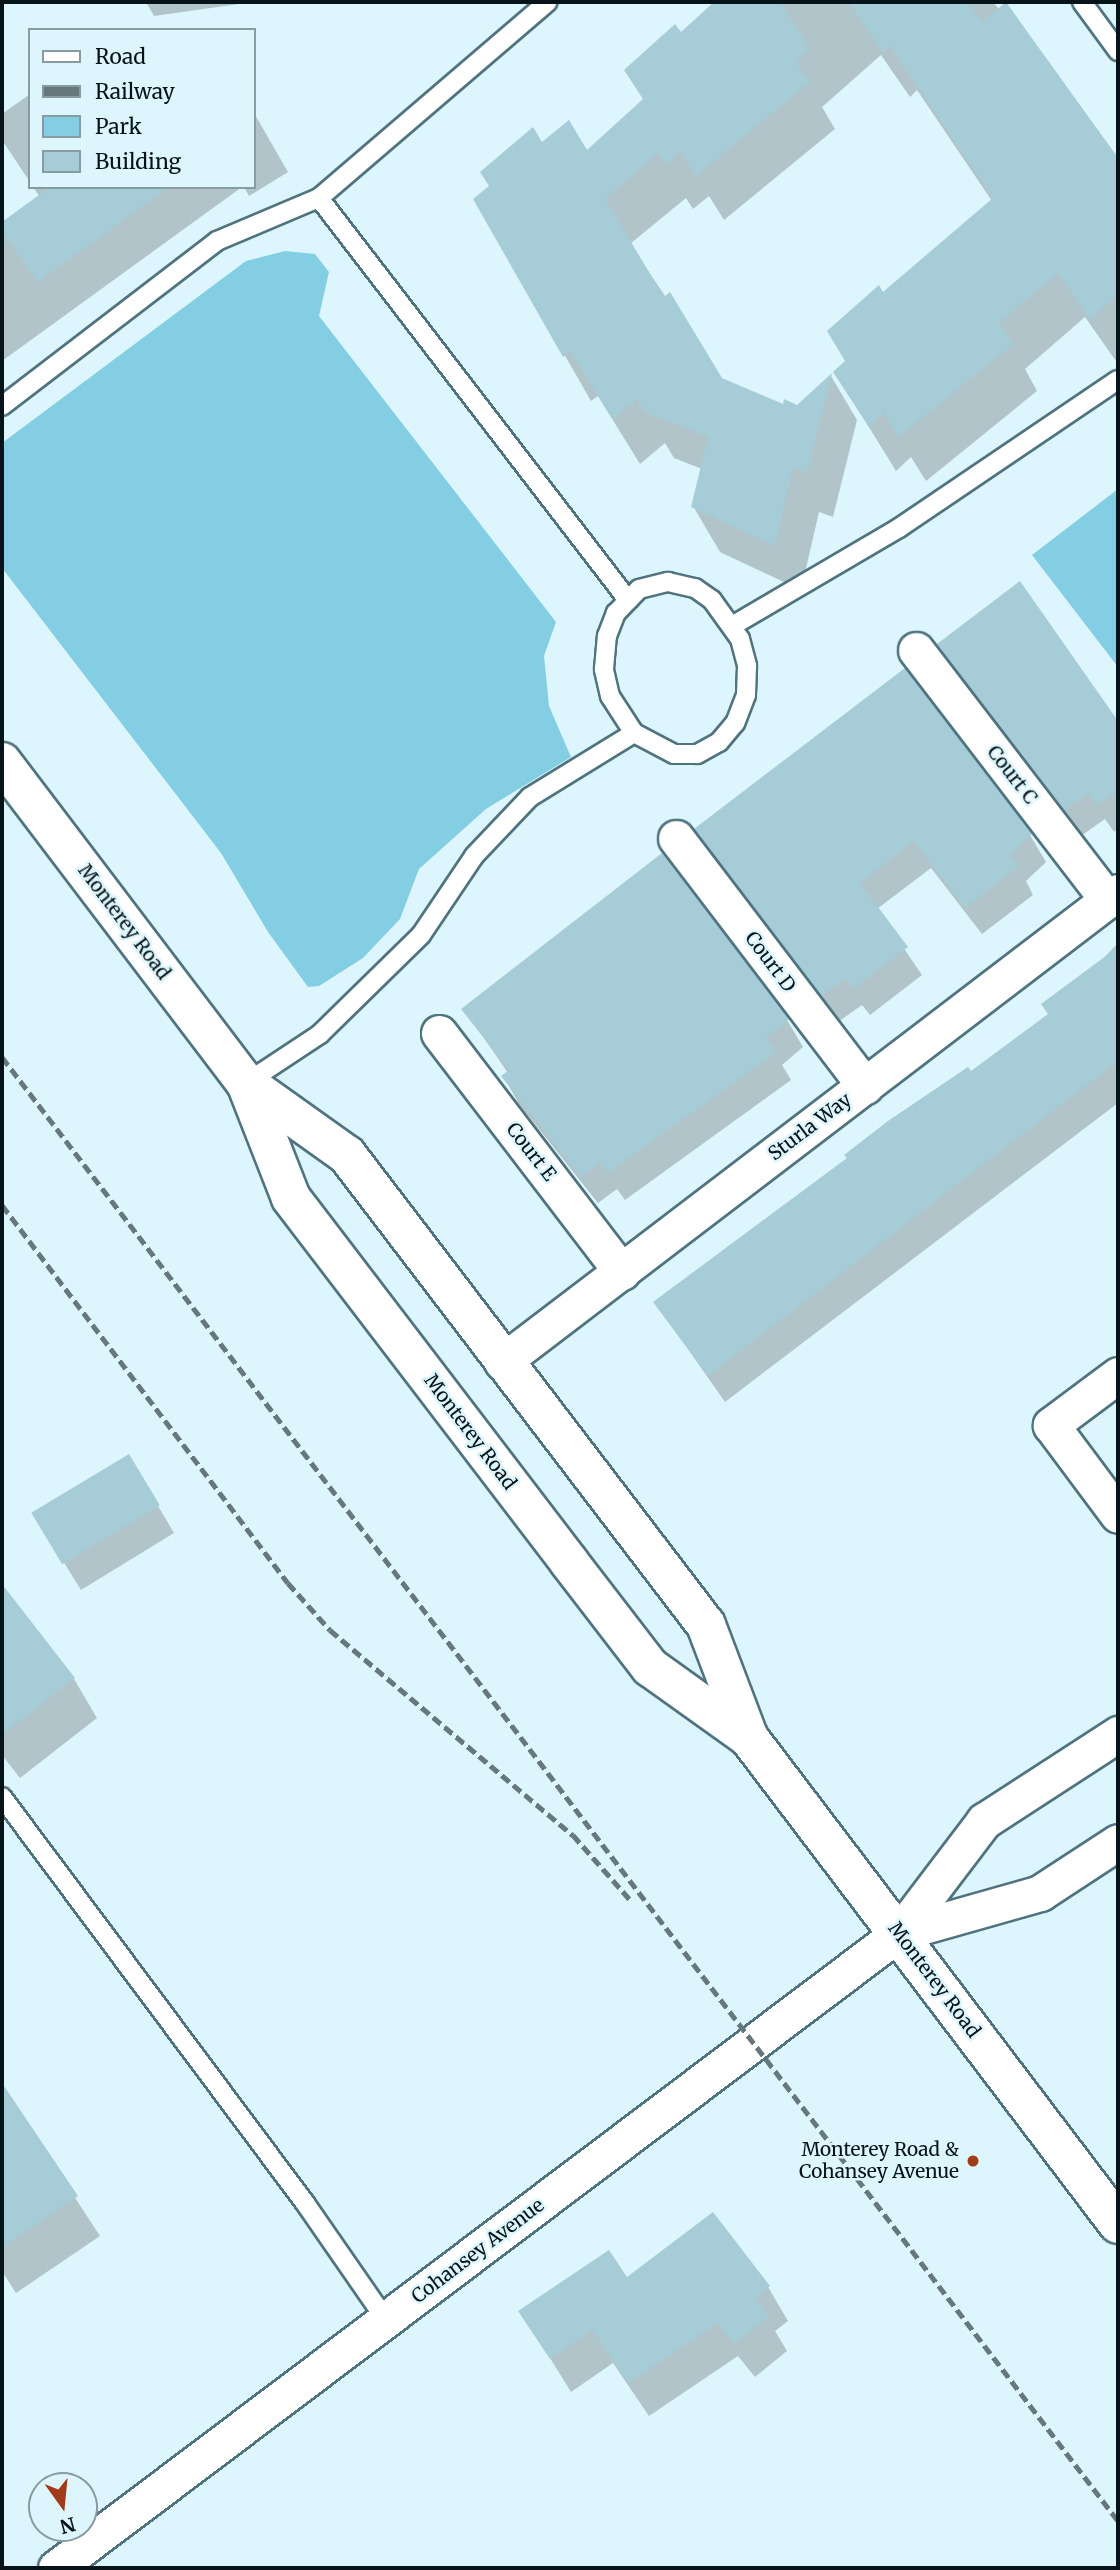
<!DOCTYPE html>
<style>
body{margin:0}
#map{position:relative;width:1120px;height:2570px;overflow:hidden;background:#ddf5fc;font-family:Merriweather,serif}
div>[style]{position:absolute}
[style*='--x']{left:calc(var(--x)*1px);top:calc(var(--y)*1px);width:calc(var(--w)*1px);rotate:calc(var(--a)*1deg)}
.green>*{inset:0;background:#84cee4}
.shadow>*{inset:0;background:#0003}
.building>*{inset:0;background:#a5ccd7;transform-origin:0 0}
.roads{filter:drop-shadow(2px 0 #50747f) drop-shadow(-2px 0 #50747f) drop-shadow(0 2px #50747f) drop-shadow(0 -2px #50747f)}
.lane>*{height:18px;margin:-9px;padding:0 9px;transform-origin:9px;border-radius:9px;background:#fff}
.street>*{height:35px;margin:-17.5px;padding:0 17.5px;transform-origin:17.5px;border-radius:17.5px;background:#fff}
.primary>*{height:38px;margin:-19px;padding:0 19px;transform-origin:19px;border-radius:19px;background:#fff}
.rail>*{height:5px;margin-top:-2.5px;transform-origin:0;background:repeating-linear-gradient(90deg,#66787e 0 10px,transparent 0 15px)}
.dots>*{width:19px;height:19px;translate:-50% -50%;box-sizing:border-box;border:4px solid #ddf5fc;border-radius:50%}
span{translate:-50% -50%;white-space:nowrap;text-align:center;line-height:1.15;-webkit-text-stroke:5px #ddf5fc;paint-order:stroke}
.street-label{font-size:19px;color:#061419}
.poi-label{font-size:19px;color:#061419}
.right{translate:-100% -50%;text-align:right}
.frame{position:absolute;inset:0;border:4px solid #061419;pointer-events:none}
.legend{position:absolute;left:28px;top:28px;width:228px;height:161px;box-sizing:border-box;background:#ddf5fc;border:2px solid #879ba1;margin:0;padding:9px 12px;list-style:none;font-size:21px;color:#061419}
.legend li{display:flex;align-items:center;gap:14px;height:35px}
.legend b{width:35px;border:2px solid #879ba1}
.north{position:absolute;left:28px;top:2472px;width:70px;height:70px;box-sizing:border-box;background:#ddf5fc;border:2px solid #879ba1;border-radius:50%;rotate:165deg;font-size:19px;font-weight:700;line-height:28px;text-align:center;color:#061419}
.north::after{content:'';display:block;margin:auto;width:24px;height:32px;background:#a23b17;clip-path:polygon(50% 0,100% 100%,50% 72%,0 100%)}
</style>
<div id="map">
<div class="green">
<i style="clip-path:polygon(285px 251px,315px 254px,329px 272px,319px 316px,556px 622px,544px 656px,549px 706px,571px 757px,486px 809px,419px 869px,400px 919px,363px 958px,319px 986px,308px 987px,268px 932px,221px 853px,2px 568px,2px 443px,246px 261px)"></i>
<i style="clip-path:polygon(1118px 489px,1118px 667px,1032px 555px)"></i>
</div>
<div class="shadow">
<i style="clip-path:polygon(146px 2px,253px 2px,154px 16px)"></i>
<i style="clip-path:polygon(717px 2px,993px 2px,999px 9px,1005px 3px,1118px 158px,1118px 364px,1085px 317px,1025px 369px,1037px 391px,926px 481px,911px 457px,896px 471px,835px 372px,847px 362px,883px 295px,992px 201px,917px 90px,910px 97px,881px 55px,822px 107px,835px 129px,724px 220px,709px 196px,693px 209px,686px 198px,630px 244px,721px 379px,784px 407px,797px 407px,831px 376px,857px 420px,833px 517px,819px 512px,801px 590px,720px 552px,693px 506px,702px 469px,674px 458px,665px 443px,640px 464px,598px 396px,591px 401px,475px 199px,542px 145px,587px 153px,644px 100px,680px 34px)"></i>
<i style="clip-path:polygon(30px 94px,30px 182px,2px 140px,2px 114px)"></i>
<i style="clip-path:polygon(254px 113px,288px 172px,249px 196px,244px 187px,254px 187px)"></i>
<i style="clip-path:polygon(33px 187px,242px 187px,2px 361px,2px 224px,40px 197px)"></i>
<i style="clip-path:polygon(1020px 583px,1118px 722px,1118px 828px,1114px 832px,1105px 819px,1081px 836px,955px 672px,939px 644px)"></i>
<i style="clip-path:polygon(697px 829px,1030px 835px,1046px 862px,1026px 881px,1033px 895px,982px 934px,931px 868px,877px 909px,922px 975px,870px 1015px,862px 1005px,838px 1022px)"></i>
<i style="clip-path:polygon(1118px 943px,1118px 1103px,725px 1402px,655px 1302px,1049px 1015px)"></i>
<i style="clip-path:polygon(464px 1009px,787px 1020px,803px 1047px,782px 1065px,791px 1080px,625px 1200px,617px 1189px,598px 1203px,519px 1104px,504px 1077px,508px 1073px)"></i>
<i style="clip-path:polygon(158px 1506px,174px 1533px,81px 1590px,50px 1540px)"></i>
<i style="clip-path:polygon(2px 1587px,74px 1679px,97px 1718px,20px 1778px,2px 1755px)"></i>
<i style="clip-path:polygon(2px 2086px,100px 2236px,16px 2293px,2px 2271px)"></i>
<i style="clip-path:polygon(768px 2287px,788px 2321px,775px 2331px,787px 2351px,755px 2377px,738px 2356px,649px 2416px,613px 2363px,571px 2392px,521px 2311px)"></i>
</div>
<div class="building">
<i style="clip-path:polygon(714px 2px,780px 2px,810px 49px,796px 62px,810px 82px,696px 176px,681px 151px,666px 165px,658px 153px,605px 199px,664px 297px,670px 292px,722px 378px,783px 404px,784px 399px,797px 405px,832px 373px,807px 473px,793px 467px,775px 546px,691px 507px,708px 437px,646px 413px,637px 399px,613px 420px,570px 351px,563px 357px,473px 199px,489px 186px,480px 172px,533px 127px,542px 142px,569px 120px,587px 150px,643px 99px,624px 70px,675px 24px,681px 32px)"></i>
<i style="clip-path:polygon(848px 2px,968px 2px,982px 22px,1006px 2px,1118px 158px,1118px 294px,1090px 320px,1058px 273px,999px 323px,1013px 344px,899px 437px,884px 413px,869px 427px,833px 372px,845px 361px,827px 331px,879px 285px,883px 292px,993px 198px,890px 46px,883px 53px)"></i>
<i style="clip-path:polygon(50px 187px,169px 187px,38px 282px,2px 231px,2px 222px)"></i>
<i style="clip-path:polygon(1020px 581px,1118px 721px,1118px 790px,1097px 806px,1088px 793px,1064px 810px,937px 644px)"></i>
<i style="clip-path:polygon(905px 668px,1032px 834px,1010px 855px,1019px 866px,965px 908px,914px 841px,860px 883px,908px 947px,853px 989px,845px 979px,821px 996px,694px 829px)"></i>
<i style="clip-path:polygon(662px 853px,789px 1019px,766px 1038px,777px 1052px,608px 1173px,600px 1163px,581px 1177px,501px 1076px,509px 1070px,461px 1009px)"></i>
<i style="clip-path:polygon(1118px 947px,1118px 1061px,708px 1376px,653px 1302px,847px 1158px,844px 1155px,888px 1121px,968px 1067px,971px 1071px,1048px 1014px,1041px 1004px)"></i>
<i style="left:129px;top:1454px;width:60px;height:114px;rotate:59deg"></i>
<i style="clip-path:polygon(2px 1584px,75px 1678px,2px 1735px)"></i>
<i style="clip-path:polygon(2px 2083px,78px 2196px,2px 2248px)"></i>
<i style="clip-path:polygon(713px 2212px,770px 2286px,755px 2298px,769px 2317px,734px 2344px,718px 2323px,628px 2383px,592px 2330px,550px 2359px,518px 2311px,609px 2250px,627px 2277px)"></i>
</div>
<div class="roads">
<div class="lane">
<i style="--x:1082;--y:2;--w:61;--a:53.7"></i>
<i style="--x:319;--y:198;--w:507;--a:52.45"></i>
<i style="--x:2;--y:406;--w:271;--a:-37.5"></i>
<i style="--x:217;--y:241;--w:111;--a:-22.9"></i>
<i style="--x:319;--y:198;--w:301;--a:-40.6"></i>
<i style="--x:668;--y:582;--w:28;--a:13"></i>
<i style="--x:695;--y:588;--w:21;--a:35"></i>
<i style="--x:712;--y:600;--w:48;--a:54.3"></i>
<i style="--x:740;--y:639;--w:28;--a:75"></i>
<i style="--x:747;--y:666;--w:29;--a:92"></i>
<i style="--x:746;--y:695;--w:30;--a:111"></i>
<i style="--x:735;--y:723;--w:25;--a:130"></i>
<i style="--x:719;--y:742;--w:25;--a:151"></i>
<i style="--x:697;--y:754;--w:23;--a:180"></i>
<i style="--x:674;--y:754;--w:45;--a:-152.3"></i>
<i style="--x:634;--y:733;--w:44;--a:-123"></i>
<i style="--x:610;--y:696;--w:28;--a:-103"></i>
<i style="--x:604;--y:669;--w:33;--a:-85"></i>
<i style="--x:607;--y:636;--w:25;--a:-69"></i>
<i style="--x:616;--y:613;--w:33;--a:-46"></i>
<i style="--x:639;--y:589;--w:30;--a:-14"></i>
<i style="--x:732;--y:626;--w:194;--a:-30.4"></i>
<i style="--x:899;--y:528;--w:264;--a:-34.1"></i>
<i style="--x:246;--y:1083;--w:89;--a:-33.5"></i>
<i style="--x:320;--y:1034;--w:141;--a:-44.4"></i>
<i style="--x:421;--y:935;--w:95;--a:-56.1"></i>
<i style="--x:474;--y:856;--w:81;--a:-46.5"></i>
<i style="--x:530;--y:797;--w:122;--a:-31.6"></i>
<i style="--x:2;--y:1797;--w:507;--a:53.27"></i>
<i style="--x:305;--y:2203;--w:142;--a:55.3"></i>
</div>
<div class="street">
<i style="--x:916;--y:650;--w:315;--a:52.5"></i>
<i style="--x:676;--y:838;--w:312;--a:52.7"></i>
<i style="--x:439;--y:1033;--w:301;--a:52.6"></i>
<i style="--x:502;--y:1362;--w:775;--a:-37.34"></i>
<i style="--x:1118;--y:1375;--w:84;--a:143.3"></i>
<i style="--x:1051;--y:1425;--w:112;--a:53.3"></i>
<i style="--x:899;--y:1933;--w:147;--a:-15.8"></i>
<i style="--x:1040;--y:1893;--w:93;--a:-33.2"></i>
<i style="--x:56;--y:2568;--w:1055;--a:-36.99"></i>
<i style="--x:899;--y:1933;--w:141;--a:-52.8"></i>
<i style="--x:984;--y:1821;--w:160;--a:-33"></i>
</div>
<div class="primary">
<i style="--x:2;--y:762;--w:403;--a:52.8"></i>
<i style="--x:246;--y:1083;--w:123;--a:68.6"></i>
<i style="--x:291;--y:1198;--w:458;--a:52.6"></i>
<i style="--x:569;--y:1562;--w:133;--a:52.4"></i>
<i style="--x:650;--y:1667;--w:122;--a:35.6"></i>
<i style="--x:246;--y:1083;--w:124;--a:35.5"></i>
<i style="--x:347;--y:1155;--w:591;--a:52.63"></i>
<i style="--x:706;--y:1625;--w:121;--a:69.2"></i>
<i style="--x:749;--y:1738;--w:610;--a:52.79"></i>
</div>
</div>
<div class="rail">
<i style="--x:2;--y:1057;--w:1841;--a:52.68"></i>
<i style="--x:2;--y:1205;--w:474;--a:52.9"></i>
<i style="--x:288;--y:1583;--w:63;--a:48.2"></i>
<i style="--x:330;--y:1630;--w:318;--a:40.2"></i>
<i style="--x:573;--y:1835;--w:89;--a:48.6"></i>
</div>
<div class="dots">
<i style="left:973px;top:2161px;background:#a23b17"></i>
</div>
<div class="street-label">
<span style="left:1012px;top:775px;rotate:52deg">Court C</span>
<span style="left:124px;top:922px;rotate:53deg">Monterey Road</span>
<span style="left:770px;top:962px;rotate:53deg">Court D</span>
<span style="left:810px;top:1127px;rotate:-37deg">Sturla Way</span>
<span style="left:531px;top:1152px;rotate:52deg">Court E</span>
<span style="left:470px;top:1432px;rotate:53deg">Monterey Road</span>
<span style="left:934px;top:1980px;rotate:53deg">Monterey Road</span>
<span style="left:478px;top:2251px;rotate:-37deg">Cohansey Avenue</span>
</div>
<div class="poi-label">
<span class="right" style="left:959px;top:2161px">Monterey Road &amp;<br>Cohansey Avenue</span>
</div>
<div class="frame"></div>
<ul class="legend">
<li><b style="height:9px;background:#fff"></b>Road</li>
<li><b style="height:9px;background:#66787e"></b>Railway</li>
<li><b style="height:19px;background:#84cee4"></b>Park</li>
<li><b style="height:19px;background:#a5ccd7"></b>Building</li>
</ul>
<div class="north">N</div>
</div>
